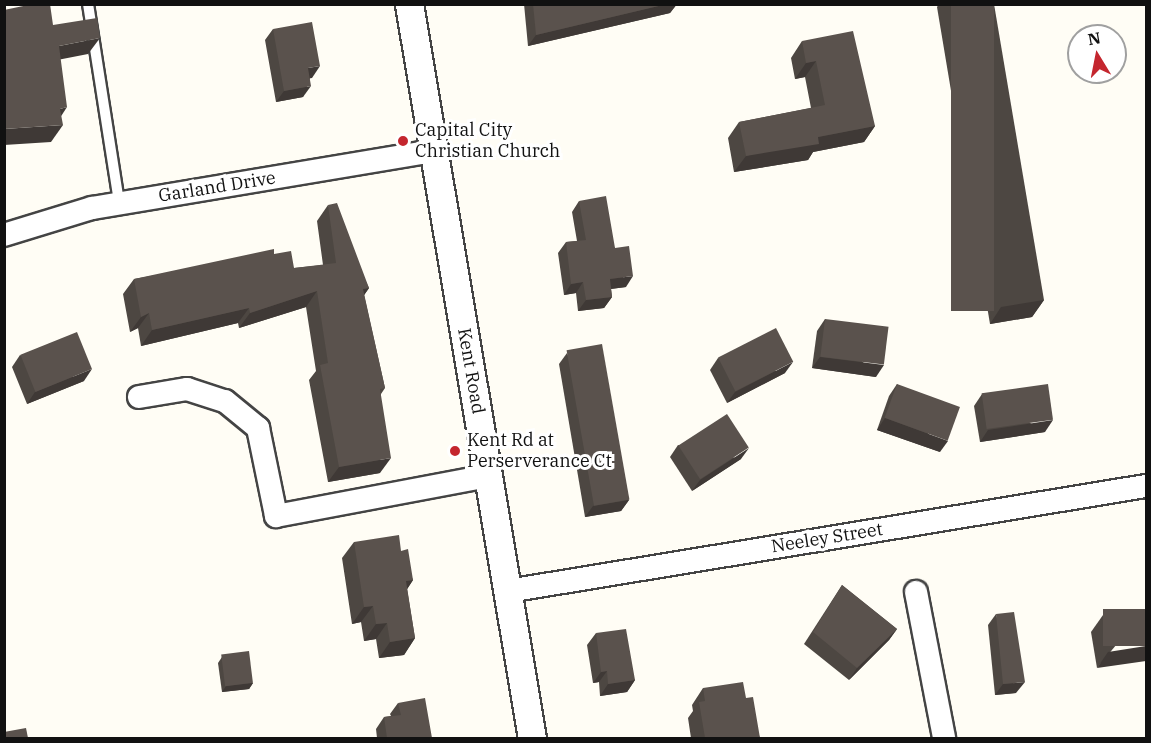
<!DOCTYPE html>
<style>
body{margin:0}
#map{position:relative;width:1151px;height:743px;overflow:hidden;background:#fffdf5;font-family:"IBM Plex Serif",serif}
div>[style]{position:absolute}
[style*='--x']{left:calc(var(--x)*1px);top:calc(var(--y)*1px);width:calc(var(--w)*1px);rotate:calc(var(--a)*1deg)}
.roads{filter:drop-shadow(2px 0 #444) drop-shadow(-2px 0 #444) drop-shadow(0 2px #444) drop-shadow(0 -2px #444)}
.service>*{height:10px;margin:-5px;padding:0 5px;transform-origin:5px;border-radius:5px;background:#fff}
.minor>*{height:22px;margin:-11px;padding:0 11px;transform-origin:11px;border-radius:11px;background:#fff}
.tertiary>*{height:27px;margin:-13.5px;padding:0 13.5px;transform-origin:13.5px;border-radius:13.5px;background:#fff}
.wall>*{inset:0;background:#4d4742}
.shaded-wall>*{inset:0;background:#3f3936}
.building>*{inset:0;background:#5a524d;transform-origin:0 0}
.dots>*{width:16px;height:16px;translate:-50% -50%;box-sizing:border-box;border:3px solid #fff;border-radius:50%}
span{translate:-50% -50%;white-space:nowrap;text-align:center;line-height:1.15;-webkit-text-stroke:6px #fff;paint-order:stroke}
.poi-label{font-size:18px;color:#111}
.left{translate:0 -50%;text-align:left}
.street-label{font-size:18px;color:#111}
.frame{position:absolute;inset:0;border:6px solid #111;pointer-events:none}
.north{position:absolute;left:1067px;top:24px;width:60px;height:60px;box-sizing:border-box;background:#fff;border:2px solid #a0a0a0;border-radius:50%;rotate:350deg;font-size:16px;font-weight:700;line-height:24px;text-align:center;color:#111}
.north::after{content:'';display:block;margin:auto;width:21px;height:27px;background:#c4262e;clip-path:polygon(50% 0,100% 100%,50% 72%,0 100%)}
</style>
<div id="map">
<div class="roads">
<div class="service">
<i style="--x:88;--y:4;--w:201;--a:81.1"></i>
</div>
<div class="minor">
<i style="--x:4;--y:235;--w:92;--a:-17.1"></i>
<i style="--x:92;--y:208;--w:346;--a:-9.5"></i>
<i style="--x:139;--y:397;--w:49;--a:-9.5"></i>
<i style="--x:187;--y:389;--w:40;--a:18"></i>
<i style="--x:225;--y:401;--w:43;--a:39.3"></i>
<i style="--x:258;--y:428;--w:90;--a:78.4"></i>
<i style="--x:276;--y:516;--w:216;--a:-10.7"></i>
<i style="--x:508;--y:591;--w:647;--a:-9.35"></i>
<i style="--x:916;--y:592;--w:149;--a:79.1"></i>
</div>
<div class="tertiary">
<i style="--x:409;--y:4;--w:744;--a:80.49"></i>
</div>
</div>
<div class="wall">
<i style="clip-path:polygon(524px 4px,677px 4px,670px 13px,528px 46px)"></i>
<i style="clip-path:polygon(939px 4px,994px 4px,1044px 300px,1032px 317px,990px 324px,937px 7px)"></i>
<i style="clip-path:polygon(273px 29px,312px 78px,310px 78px,303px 97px,276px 102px,265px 40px)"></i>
<i style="clip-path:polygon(802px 41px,875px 126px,864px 142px,813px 152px,808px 160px,734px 172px,728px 138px,739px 122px,811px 108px,805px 77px,795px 79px,791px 58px)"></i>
<i style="clip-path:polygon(579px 201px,615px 248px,626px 287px,611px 289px,612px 297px,604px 308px,578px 311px,576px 293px,564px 295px,558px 253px,566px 242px,577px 241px,572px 212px)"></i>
<i style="clip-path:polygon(328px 205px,369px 288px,364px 295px,385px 388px,381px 394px,380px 473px,328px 482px,309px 380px,316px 371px,306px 307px,239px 328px,238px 323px,141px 346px,138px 328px,130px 332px,123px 294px,134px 279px,274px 254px,294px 268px,323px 265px,317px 221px)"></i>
<i style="clip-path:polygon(825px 319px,876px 377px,812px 368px,817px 331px)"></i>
<i style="clip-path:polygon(567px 353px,629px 500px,621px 511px,585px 517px,559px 364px)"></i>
<i style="clip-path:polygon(20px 355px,84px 381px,27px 404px,12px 367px)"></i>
<i style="clip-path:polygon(718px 358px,785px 373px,727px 403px,710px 370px)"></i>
<i style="clip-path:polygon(897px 384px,940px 452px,877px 430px,889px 396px)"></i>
<i style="clip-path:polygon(982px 394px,1045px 432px,980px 442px,974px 406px)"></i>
<i style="clip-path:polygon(678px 445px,741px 459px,692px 491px,670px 457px)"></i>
<i style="clip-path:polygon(354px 542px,401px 551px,413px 580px,407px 589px,415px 638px,404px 655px,379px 658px,376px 639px,364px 641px,361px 622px,352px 624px,342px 558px)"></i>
<i style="clip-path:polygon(842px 585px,897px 629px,889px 640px,849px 680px,804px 644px)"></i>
<i style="clip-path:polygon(1146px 609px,1097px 668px,1091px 632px,1103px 615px)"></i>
<i style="clip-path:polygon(996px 614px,1016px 693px,995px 695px,988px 625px)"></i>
<i style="clip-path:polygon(596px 633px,635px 680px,627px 692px,600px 696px,599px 682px,593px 683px,587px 645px)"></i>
<i style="clip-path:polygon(222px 657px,253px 683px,249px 689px,222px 692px,218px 663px)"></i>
<i style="clip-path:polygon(703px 688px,746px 698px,760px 738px,691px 738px,688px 718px,693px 711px,692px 705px)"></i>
<i style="clip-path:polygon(398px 703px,432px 738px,377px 738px,376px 729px,384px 717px,391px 716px,390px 714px)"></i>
</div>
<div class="shaded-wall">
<i style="clip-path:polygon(667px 4px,677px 4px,670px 13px,528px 46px,536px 35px)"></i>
<i style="clip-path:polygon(100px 38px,88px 54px,47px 62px,59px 46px)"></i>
<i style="clip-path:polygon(816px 61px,805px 77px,795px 79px,806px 63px)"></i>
<i style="clip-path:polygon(320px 66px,312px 78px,300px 80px,308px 68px)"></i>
<i style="clip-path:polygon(311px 86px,303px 97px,276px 102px,284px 91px)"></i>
<i style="clip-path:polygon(67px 107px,56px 124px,60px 109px)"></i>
<i style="clip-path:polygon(63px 125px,51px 142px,4px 145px,4px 129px)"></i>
<i style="clip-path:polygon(875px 126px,864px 142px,813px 152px,808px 160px,734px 172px,746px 156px,818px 137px)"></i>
<i style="clip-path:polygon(633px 276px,626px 287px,602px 290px,610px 279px)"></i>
<i style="clip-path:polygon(583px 282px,576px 293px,564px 295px,571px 284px)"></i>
<i style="clip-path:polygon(369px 288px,358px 304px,363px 289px)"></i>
<i style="clip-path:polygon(317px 291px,306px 307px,239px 328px,250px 313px)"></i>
<i style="clip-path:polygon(612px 297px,604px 308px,578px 311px,586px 300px)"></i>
<i style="clip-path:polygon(1044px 300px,1032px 317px,990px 324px,1001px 307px)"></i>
<i style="clip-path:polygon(249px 308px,238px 323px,141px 346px,152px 330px)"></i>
<i style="clip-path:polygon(149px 313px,138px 328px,130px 332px,141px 317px)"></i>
<i style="clip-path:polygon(820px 357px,884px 365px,876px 377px,812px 368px)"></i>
<i style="clip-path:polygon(793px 362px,785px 373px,727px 403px,735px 392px)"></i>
<i style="clip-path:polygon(92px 369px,84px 381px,27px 404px,35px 392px)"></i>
<i style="clip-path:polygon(885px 418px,948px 441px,940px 452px,877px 430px)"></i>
<i style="clip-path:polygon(1053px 420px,1045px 432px,980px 442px,988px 430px)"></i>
<i style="clip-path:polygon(749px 448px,741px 459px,692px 491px,700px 480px)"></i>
<i style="clip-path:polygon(391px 458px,380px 473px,328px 482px,339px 467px)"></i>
<i style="clip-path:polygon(629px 500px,621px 511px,585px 517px,593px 506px)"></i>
<i style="clip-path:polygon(413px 580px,402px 597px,406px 581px)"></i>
<i style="clip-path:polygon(373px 606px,361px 622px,352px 624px,364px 607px)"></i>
<i style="clip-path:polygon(387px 623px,376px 639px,364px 641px,376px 624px)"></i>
<i style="clip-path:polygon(897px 629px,889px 640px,849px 680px,857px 668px)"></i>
<i style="clip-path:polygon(415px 638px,404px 655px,379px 658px,390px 642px)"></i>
<i style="clip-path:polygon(1146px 646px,1146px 661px,1097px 668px,1108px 652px)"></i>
<i style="clip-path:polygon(607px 671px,599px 682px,593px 683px,601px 672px)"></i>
<i style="clip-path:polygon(635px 680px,627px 692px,600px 696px,608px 684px)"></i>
<i style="clip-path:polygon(1025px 682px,1016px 693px,995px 695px,1003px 684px)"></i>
<i style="clip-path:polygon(253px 683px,249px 689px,222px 692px,226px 686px)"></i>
</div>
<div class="building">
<i style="clip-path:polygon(33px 4px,50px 4px,53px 25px,97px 18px,100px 38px,59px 46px,67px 107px,60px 109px,63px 125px,4px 129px,4px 10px)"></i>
<i style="clip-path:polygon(533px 4px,667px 4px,536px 35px)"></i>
<i style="left:951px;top:4px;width:43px;height:307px"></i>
<i style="clip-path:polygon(312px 22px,320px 66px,308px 68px,311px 86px,284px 91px,273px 29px)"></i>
<i style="clip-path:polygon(853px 31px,875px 126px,818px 137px,819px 144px,746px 156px,739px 122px,825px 105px,816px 61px,806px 63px,802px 41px)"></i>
<i style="clip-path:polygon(606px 196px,615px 248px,629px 246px,633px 276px,610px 279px,612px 297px,586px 300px,583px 282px,571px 284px,566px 242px,586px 240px,579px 201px)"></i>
<i style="clip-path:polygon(337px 203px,369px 288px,363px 289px,385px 388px,380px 389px,391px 458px,339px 467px,320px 365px,328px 363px,317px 291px,250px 313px,249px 308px,152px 330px,149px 313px,141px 317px,134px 279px,274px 249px,274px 254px,291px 251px,294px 268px,336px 263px,328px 205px)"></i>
<i style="left:825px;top:319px;width:64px;height:38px;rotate:7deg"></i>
<i style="left:776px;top:328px;width:38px;height:65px;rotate:63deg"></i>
<i style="left:77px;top:332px;width:40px;height:61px;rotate:68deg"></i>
<i style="left:602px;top:344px;width:158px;height:36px;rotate:80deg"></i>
<i style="left:897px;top:384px;width:67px;height:36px;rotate:20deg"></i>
<i style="left:1048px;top:384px;width:36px;height:67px;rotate:82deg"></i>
<i style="left:727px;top:414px;width:40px;height:58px;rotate:57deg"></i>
<i style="clip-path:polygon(399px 535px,401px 551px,408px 549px,413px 580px,406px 581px,415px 638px,390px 642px,387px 623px,376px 624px,373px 606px,364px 607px,354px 542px)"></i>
<i style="clip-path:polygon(842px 585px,897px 629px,857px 668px,813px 632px)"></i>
<i style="left:1146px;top:609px;width:37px;height:43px;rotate:90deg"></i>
<i style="clip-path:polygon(1014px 612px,1025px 682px,1003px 684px,996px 614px)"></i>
<i style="clip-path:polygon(626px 629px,635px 680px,608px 684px,607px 671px,601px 672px,596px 633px)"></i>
<i style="left:249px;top:651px;width:32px;height:28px;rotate:83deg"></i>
<i style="clip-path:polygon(743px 682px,746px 698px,753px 697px,760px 738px,705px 738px,699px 702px,705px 701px,703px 688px)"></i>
<i style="clip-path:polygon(425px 698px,432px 738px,387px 738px,384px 717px,401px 715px,398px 703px)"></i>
<i style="clip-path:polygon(26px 728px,28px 738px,4px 738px,4px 732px)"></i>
</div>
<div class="dots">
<i style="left:403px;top:141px;background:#c4262e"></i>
<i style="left:455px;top:451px;background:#c4262e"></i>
</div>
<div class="poi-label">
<span class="left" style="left:415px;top:141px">Capital City<br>Christian Church</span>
<span class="left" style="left:467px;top:451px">Kent Rd at<br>Perserverance Ct</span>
</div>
<div class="street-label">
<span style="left:217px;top:187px;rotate:-9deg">Garland Drive</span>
<span style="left:471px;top:371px;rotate:80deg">Kent Road</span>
<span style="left:827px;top:538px;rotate:-9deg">Neeley Street</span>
</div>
<div class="frame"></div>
<div class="north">N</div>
</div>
